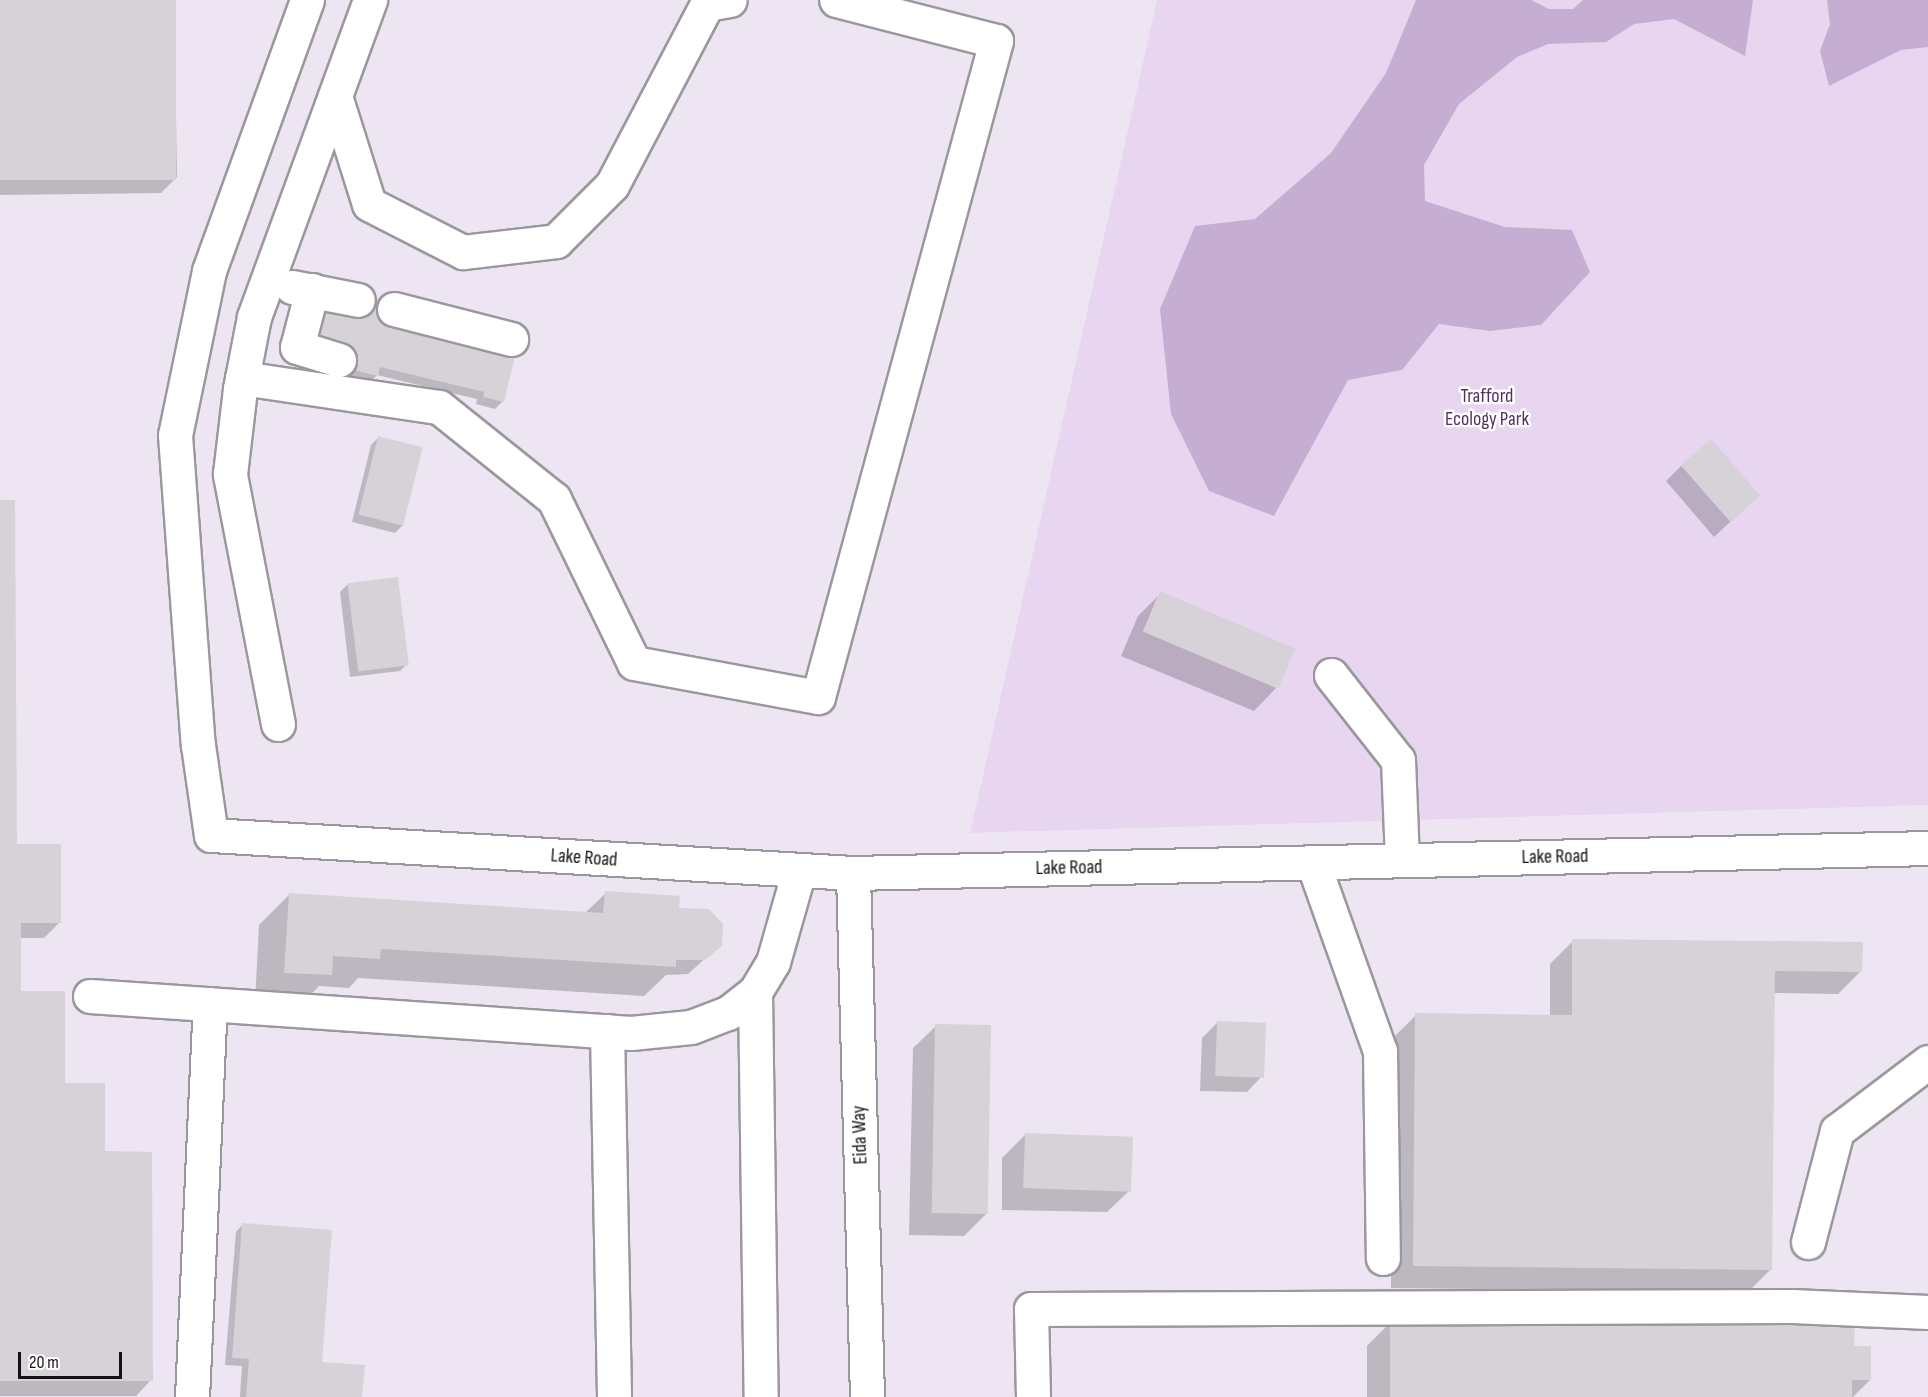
<!DOCTYPE html>
<style>
body{margin:0}
#map{position:relative;width:1928px;height:1397px;overflow:hidden;background:#f3f0f5;font-family:"Sofia Sans Condensed",sans-serif}
div>[style]{position:absolute}
[style*='--x']{left:calc(var(--x)*1px);top:calc(var(--y)*1px);width:calc(var(--w)*1px);rotate:calc(var(--a)*1deg)}
.built>*{inset:0;background:#ede5f1}
.green>*{inset:0;background:#e8d6f1}
.water>*{inset:0;background:#c6add2}
.shadow>*{inset:0;background:#0003}
.building>*{inset:0;background:#d6d2d8;transform-origin:0 0}
.roads{filter:drop-shadow(2px 0 #9b989d) drop-shadow(-2px 0 #9b989d) drop-shadow(0 2px #9b989d) drop-shadow(0 -2px #9b989d)}
.minor>*{height:33px;margin:-16.5px;padding:0 16.5px;transform-origin:16.5px;border-radius:16.5px;background:#fff}
span{translate:-50% -50%;white-space:nowrap;text-align:center;line-height:1.15;-webkit-text-stroke:5px #fff;paint-order:stroke}
.park-label{font-size:20px;color:#523161}
.street-label{font-size:20px;color:#131214}
.scale{position:absolute;left:18px;top:1352px;width:104px;height:27px;box-sizing:border-box;border:3px solid #131214;border-top:0;padding-left:8px;font-size:18px;line-height:21px;white-space:nowrap;color:#131214;-webkit-text-stroke:4px #fff;paint-order:stroke}
</style>
<div id="map">
<div class="built">
<i style="clip-path:polygon(0 0,1157px 0,970px 833px,1928px 805px,1928px 1397px,0 1397px)"></i>
</div>
<div class="green">
<i style="clip-path:polygon(1157px 0,1928px 0,1928px 805px,970px 833px)"></i>
</div>
<div class="water">
<i style="clip-path:polygon(1416px 0,1531px 0,1549px 9px,1573px 9px,1583px 0,1753px 0,1745px 56px,1674px 19px,1634px 24px,1606px 42px,1548px 44px,1517px 57px,1459px 104px,1424px 165px,1425px 201px,1505px 227px,1572px 230px,1590px 272px,1541px 325px,1490px 331px,1439px 324px,1402px 370px,1348px 380px,1274px 516px,1209px 491px,1171px 414px,1160px 309px,1195px 226px,1255px 219px,1331px 153px,1386px 73px)"></i>
<i style="clip-path:polygon(1827px 0,1928px 0,1928px 47px,1901px 50px,1829px 86px,1820px 51px,1830px 24px)"></i>
</div>
<div class="shadow">
<i style="clip-path:polygon(0 0,174px 0,177px 177px,161px 193px,0 195px)"></i>
<i style="clip-path:polygon(516px 345px,502px 402px,495px 409px,476px 404px,477px 399px,377px 375px,370px 382px,335px 374px,338px 364px)"></i>
<i style="clip-path:polygon(378px 438px,422px 448px,402px 526px,395px 533px,352px 522px,371px 445px)"></i>
<i style="clip-path:polygon(1681px 466px,1758px 496px,1714px 537px,1666px 481px)"></i>
<i style="clip-path:polygon(0 501px,15px 846px,60px 922px,44px 938px,19px 938px,20px 993px,63px 1085px,151px 1380px,136px 1396px,0 1396px)"></i>
<i style="clip-path:polygon(348px 584px,407px 664px,400px 671px,350px 677px,340px 592px)"></i>
<i style="clip-path:polygon(1161px 593px,1276px 688px,1254px 711px,1121px 656px,1138px 616px)"></i>
<i style="clip-path:polygon(606px 893px,678px 909px,720px 945px,688px 974px,666px 975px,644px 996px,358px 978px,349px 988px,319px 986px,301px 1005px,255px 1002px,259px 925px,289px 895px,585px 913px)"></i>
<i style="clip-path:polygon(1573px 941px,1861px 971px,1838px 994px,1773px 993px,1771px 1269px,1748px 1292px,1391px 1288px,1393px 1038px,1416px 1015px,1550px 1016px,1550px 964px)"></i>
<i style="clip-path:polygon(1218px 1022px,1262px 1076px,1247px 1092px,1200px 1091px,1202px 1038px)"></i>
<i style="clip-path:polygon(936px 1026px,987px 1213px,964px 1236px,909px 1235px,913px 1048px)"></i>
<i style="clip-path:polygon(1025px 1135px,1130px 1190px,1107px 1212px,1002px 1210px,1002px 1158px)"></i>
<i style="clip-path:polygon(243px 1224px,320px 1363px,360px 1397px,240px 1397px,242px 1366px,225px 1365px,236px 1232px)"></i>
<i style="clip-path:polygon(1390px 1323px,1853px 1348px,1870px 1380px,1853px 1397px,1367px 1397px,1367px 1346px)"></i>
</div>
<div class="building">
<i style="left:0;top:0;width:176px;height:180px"></i>
<i style="clip-path:polygon(359px 294px,518px 344px,504px 402px,483px 397px,484px 392px,380px 367px,378px 376px,342px 367px,301px 347px,313px 296px)"></i>
<i style="left:378px;top:436px;width:46px;height:81px;rotate:14deg"></i>
<i style="left:1711px;top:439px;width:75px;height:40px;rotate:49deg"></i>
<i style="clip-path:polygon(0 500px,15px 500px,17px 844px,61px 844px,61px 923px,21px 923px,21px 991px,65px 991px,65px 1083px,105px 1083px,105px 1151px,152px 1152px,153px 1381px,0 1381px)"></i>
<i style="left:398px;top:577px;width:89px;height:51px;rotate:83deg"></i>
<i style="left:1160px;top:591px;width:147px;height:44px;rotate:23deg"></i>
<i style="clip-path:polygon(605px 891px,680px 896px,679px 908px,709px 909px,723px 924px,722px 946px,705px 960px,676px 960px,676px 967px,381px 949px,380px 959px,333px 956px,332px 975px,284px 973px,289px 893px,603px 913px)"></i>
<i style="clip-path:polygon(1572px 939px,1863px 942px,1862px 972px,1775px 971px,1772px 1270px,1413px 1266px,1415px 1013px,1572px 1015px)"></i>
<i style="left:1217px;top:1021px;width:49px;height:55px;rotate:2deg"></i>
<i style="left:935px;top:1024px;width:56px;height:189px;rotate:1deg"></i>
<i style="left:1025px;top:1133px;width:108px;height:55px;rotate:2deg"></i>
<i style="clip-path:polygon(242px 1223px,332px 1230px,322px 1362px,365px 1365px,362px 1397px,246px 1397px,249px 1359px,232px 1358px)"></i>
<i style="clip-path:polygon(1855px 1321px,1854px 1346px,1871px 1346px,1871px 1380px,1852px 1380px,1852px 1397px,1390px 1397px,1390px 1322px)"></i>
</div>
<div class="roads">
<div class="minor">
<i style="--x:307;--y:0;--w:288;--a:109.9"></i>
<i style="--x:209;--y:271;--w:167;--a:101.7"></i>
<i style="--x:175;--y:435;--w:311;--a:85.8"></i>
<i style="--x:198;--y:745;--w:91;--a:81.8"></i>
<i style="--x:211;--y:835;--w:643;--a:3.39"></i>
<i style="--x:853;--y:873;--w:1075;--a:-1.33"></i>
<i style="--x:335;--y:96;--w:113;--a:72.5"></i>
<i style="--x:369;--y:204;--w:106;--a:27.1"></i>
<i style="--x:463;--y:252;--w:94;--a:-6.7"></i>
<i style="--x:556;--y:241;--w:79;--a:-45"></i>
<i style="--x:612;--y:185;--w:204;--a:-62.3"></i>
<i style="--x:707;--y:4;--w:23;--a:-10"></i>
<i style="--x:292;--y:287;--w:67;--a:11.1"></i>
<i style="--x:312;--y:290;--w:59;--a:104.7"></i>
<i style="--x:297;--y:347;--w:44;--a:17.2"></i>
<i style="--x:394;--y:309;--w:121;--a:14.4"></i>
<i style="--x:242;--y:378;--w:199;--a:8.4"></i>
<i style="--x:439;--y:407;--w:147;--a:38.7"></i>
<i style="--x:554;--y:499;--w:182;--a:64"></i>
<i style="--x:634;--y:663;--w:187;--a:10.5"></i>
<i style="--x:818;--y:697;--w:680;--a:-74.82"></i>
<i style="--x:996;--y:41;--w:165;--a:-165.6"></i>
<i style="--x:1331;--y:675;--w:108;--a:51.8"></i>
<i style="--x:1398;--y:760;--w:100;--a:87.7"></i>
<i style="--x:278;--y:724;--w:255;--a:-100.9"></i>
<i style="--x:230;--y:474;--w:86;--a:-83.3"></i>
<i style="--x:240;--y:389;--w:73;--a:-79"></i>
<i style="--x:254;--y:317;--w:338;--a:-69.9"></i>
<i style="--x:1313;--y:863;--w:200;--a:70.4"></i>
<i style="--x:1380;--y:1051;--w:207;--a:89.2"></i>
<i style="--x:853;--y:873;--w:524;--a:88.47"></i>
<i style="--x:755;--y:992;--w:405;--a:89.2"></i>
<i style="--x:90;--y:996;--w:542;--a:3.91"></i>
<i style="--x:631;--y:1033;--w:60;--a:-5.7"></i>
<i style="--x:691;--y:1027;--w:40;--a:-21"></i>
<i style="--x:728;--y:1013;--w:34;--a:-38"></i>
<i style="--x:755;--y:992;--w:35;--a:-59"></i>
<i style="--x:773;--y:962;--w:95;--a:-74.1"></i>
<i style="--x:607;--y:1031;--w:366;--a:88.9"></i>
<i style="--x:1808;--y:1242;--w:115;--a:-75.4"></i>
<i style="--x:1837;--y:1131;--w:114;--a:-37.2"></i>
<i style="--x:192;--y:1397;--w:393;--a:-87.4"></i>
<i style="--x:1033;--y:1397;--w:88;--a:-91.3"></i>
<i style="--x:1031;--y:1309;--w:761;--a:-0.23"></i>
<i style="--x:1792;--y:1306;--w:136;--a:2.5"></i>
</div>
</div>
<div class="park-label">
<span style="left:1487px;top:408px">Trafford<br>Ecology Park</span>
</div>
<div class="street-label">
<span style="left:1555px;top:857px;rotate:-1deg">Lake Road</span>
<span style="left:584px;top:858px;rotate:4deg">Lake Road</span>
<span style="left:1069px;top:868px;rotate:-1deg">Lake Road</span>
<span style="left:860px;top:1135px;rotate:-92deg">Eida Way</span>
</div>
<div class="scale">20 m</div>
</div>
